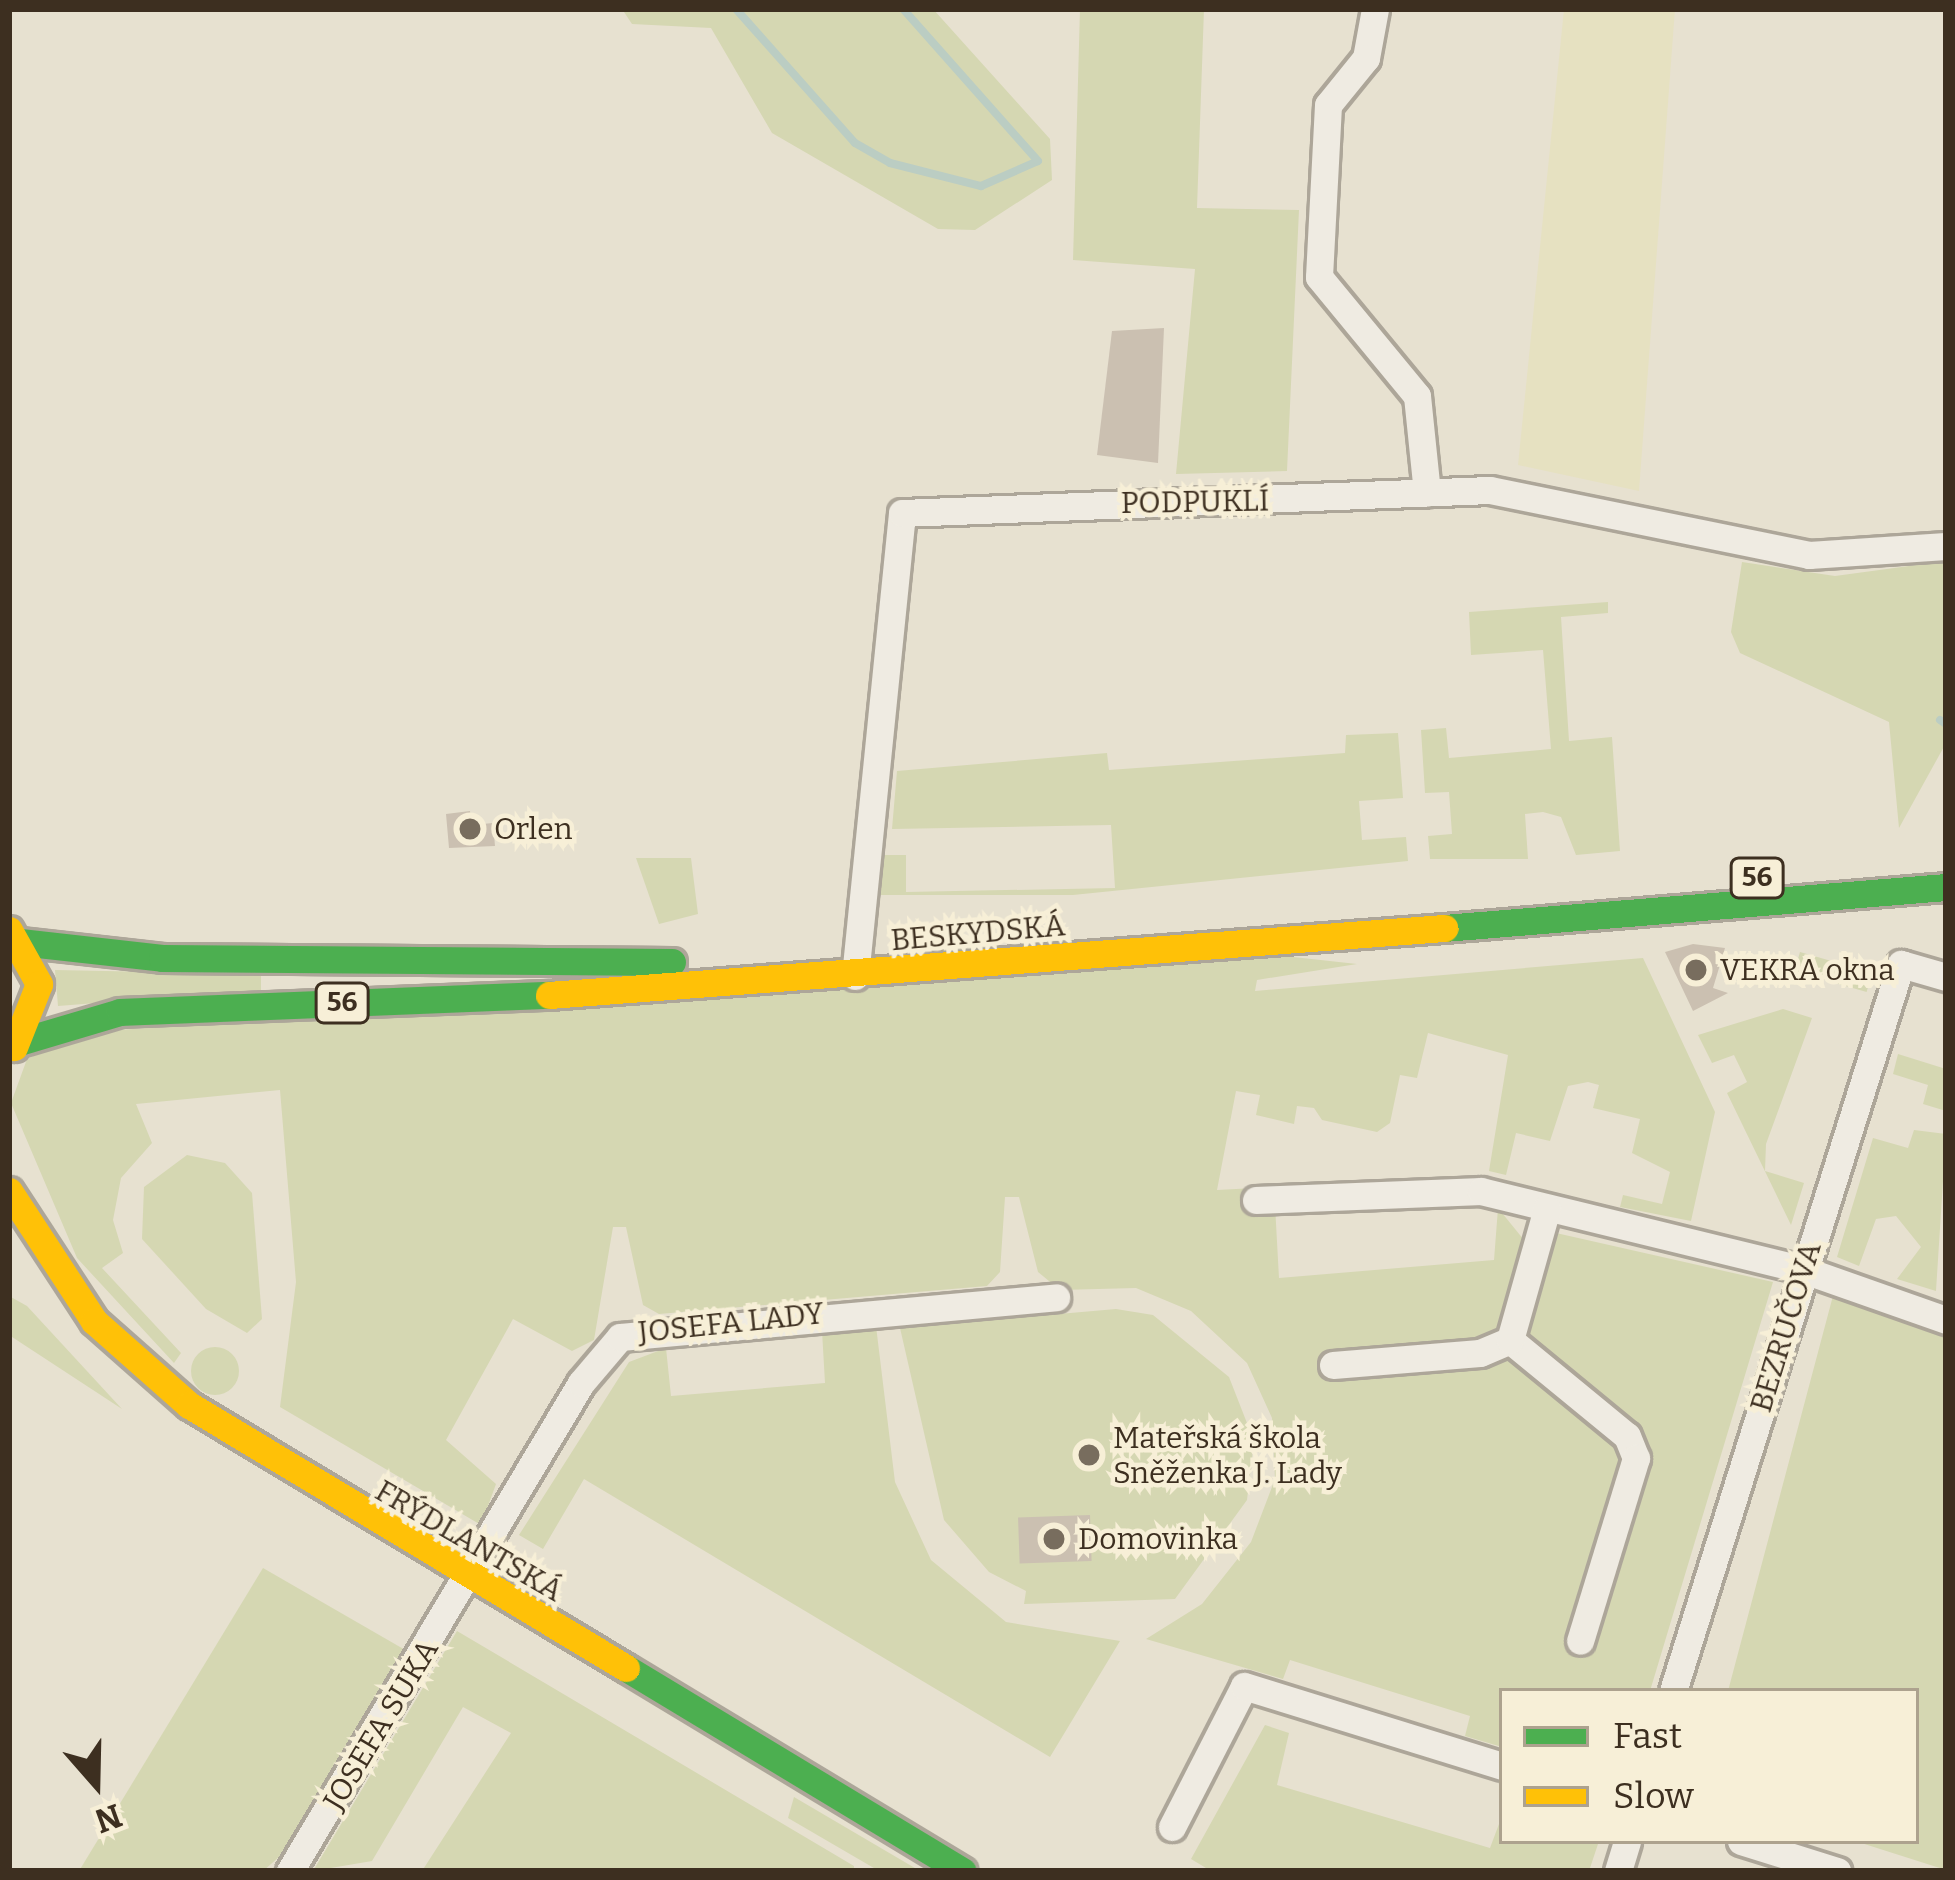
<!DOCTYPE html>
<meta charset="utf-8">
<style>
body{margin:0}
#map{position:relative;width:1955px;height:1880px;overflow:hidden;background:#e7e1d0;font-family:Bitter,serif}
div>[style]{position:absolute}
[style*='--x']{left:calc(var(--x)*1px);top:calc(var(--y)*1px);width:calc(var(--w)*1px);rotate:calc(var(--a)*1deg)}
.farmland>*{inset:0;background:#e6e1c1}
.green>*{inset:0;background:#d5d7b2;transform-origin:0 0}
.round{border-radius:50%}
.stream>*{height:8px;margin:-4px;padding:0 4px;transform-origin:4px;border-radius:4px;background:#bbcdc3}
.building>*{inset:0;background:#cbc0b1;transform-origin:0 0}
.roads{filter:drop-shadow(3px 0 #ada699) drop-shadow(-3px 0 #ada699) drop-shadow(0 3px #ada699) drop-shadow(0 -3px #ada699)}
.street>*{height:27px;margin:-13.5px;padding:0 13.5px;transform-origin:13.5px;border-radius:13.5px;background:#efebe2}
.fast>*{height:27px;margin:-13.5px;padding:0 13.5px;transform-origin:13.5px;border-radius:13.5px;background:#4caf50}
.slow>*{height:27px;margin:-13.5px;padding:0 13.5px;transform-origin:13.5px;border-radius:13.5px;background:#ffc107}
.dots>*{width:33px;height:33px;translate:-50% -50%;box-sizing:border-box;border:6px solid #f7efd7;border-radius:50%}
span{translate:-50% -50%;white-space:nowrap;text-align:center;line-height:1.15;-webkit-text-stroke:9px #f7efd7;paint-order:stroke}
.shield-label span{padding:3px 9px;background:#f7efd7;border:3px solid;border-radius:9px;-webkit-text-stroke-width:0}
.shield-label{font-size:27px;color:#3d2f20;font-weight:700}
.street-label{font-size:30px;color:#3d2f20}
.poi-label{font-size:30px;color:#3d2f20}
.left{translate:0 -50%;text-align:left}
.frame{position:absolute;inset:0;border:12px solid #3d2f20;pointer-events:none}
.legend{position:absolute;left:1499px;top:1688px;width:420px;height:156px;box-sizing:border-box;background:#f7efd7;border:3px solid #ada28e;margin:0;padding:15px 21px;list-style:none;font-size:36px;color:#3d2f20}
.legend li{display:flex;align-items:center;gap:24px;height:60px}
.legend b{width:60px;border:3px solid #ada28e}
.north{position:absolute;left:36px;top:1724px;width:120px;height:120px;-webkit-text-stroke:9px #f7efd7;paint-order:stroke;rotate:160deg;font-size:33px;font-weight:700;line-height:48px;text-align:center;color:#3d2f20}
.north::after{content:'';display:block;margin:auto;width:42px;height:54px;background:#3d2f20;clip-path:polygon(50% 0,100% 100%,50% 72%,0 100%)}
</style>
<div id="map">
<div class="farmland">
<i style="clip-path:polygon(1564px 9px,1675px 9px,1639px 491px,1518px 465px)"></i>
</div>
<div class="green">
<i style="clip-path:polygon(622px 9px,933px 9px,1050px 139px,1052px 180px,975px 230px,938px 229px,772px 133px,711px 28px,632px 24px)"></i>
<i style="clip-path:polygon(1080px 9px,1204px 9px,1197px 208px,1299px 210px,1287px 471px,1176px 474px,1195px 269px,1073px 260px)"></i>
<i style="clip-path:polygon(1946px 561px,1946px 743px,1899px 828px,1889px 722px,1740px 653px,1731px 632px,1742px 562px,1835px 576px)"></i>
<i style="clip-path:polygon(1608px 602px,1608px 613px,1561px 617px,1569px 741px,1612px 737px,1620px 851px,1576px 855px,1561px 817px,1543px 812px,1525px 814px,1528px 859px,1430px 859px,1428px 836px,1452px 834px,1449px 792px,1425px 793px,1421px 730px,1446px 728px,1449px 758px,1551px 749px,1543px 650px,1471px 655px,1469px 612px)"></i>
<i style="clip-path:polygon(1398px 733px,1403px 798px,1359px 801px,1362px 840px,1406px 837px,1408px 861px,1073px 895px,878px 895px,874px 891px,884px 855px,906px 855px,906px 892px,1115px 888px,1111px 825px,892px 829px,897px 771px,1107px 753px,1109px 770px,1345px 753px,1346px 735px)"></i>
<i style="clip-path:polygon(636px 858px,691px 858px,698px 914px,659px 924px)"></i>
<i style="left:1800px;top:952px;width:75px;height:20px;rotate:16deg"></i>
<i style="clip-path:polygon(1275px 955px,1357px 964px,1257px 980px,1255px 991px,1643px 958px,1715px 1112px,1691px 1221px,1620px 1207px,1623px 1195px,1662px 1204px,1670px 1172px,1632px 1153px,1640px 1119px,1593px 1108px,1599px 1085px,1588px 1082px,1568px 1086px,1550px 1141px,1516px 1133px,1506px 1175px,1489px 1171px,1508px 1055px,1428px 1033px,1417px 1078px,1400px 1075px,1390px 1123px,1377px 1132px,1322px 1120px,1314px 1108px,1297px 1106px,1294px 1124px,1256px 1115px,1260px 1095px,1236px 1091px,1217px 1190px,1255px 1188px,1275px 1205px,1279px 1278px,1494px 1260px,1498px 1208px,1524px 1240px,1548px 1245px,1556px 1233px,1773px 1282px,1650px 1691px,1502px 1691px,1502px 1747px,1465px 1736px,1470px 1716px,1290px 1660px,1283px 1679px,1146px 1639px,1202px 1604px,1251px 1542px,1275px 1479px,1272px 1418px,1247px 1363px,1191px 1311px,1136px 1288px,1060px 1290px,1038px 1272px,1019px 1197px,1005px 1197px,1000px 1272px,987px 1286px,659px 1314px,643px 1305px,626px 1227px,613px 1227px,594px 1340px,572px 1351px,513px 1319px,446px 1440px,496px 1484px,481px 1525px,280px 1407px,296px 1282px,280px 1090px,136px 1104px,152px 1143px,121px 1178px,113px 1220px,123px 1253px,102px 1268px,181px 1353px,174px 1363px,77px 1258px,11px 1103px,27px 1059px,86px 1032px)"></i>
<i style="clip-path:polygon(55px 970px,261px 974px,261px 990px,58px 1006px)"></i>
<i style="clip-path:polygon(1783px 1009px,1812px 1018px,1766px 1144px,1765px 1171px,1804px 1183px,1791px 1225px,1727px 1093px,1747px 1082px,1734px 1055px,1712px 1063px,1698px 1035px)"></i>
<i style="clip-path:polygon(1898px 1054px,1946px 1069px,1946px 1111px,1923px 1104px,1928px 1085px,1893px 1074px)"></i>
<i style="clip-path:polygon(1914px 1130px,1946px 1134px,1936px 1291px,1897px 1279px,1921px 1247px,1896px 1216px,1876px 1219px,1859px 1266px,1837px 1257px,1873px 1138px,1908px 1148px)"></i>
<i style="clip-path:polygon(187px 1155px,225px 1163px,252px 1193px,262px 1319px,247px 1333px,206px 1309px,142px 1239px,144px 1187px)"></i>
<i style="clip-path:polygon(1834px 1292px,1946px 1331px,1946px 1870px,1855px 1841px,1916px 1841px,1916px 1691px,1728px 1691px)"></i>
<i style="clip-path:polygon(9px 1296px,27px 1306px,122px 1409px,9px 1335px)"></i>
<i style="clip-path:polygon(1116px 1309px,1153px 1315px,1229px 1377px,1254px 1441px,1247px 1500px,1175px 1599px,1024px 1604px,1026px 1591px,989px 1572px,944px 1520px,900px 1328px)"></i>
<i style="clip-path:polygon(876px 1326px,895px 1482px,931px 1560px,1006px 1622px,1120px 1641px,1050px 1757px,584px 1479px,543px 1549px,519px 1535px,629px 1362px,666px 1348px,671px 1396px,825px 1383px,822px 1331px)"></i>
<i class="round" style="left:191px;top:1347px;width:48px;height:48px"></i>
<i style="clip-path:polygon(263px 1568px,407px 1651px,287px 1850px,263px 1871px,79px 1871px)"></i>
<i style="clip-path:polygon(457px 1631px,854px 1866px,854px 1871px,422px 1871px,511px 1733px,463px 1707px,372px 1861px,313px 1871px)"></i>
<i style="clip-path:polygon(1265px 1725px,1289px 1733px,1277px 1785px,1490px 1848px,1502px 1816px,1502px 1841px,1599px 1841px,1589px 1871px,1211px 1871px,1191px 1859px)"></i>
<i style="clip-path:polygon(794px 1797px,920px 1871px,879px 1871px,788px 1818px)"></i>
</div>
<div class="stream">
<i style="--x:736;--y:9;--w:179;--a:48.4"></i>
<i style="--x:855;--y:143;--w:40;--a:29.7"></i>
<i style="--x:890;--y:163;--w:94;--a:14.2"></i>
<i style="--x:981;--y:186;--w:62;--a:-23.7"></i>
<i style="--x:1038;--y:161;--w:203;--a:-131.6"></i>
<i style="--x:1940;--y:720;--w:7;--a:34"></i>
</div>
<div class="building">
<i style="clip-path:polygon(1164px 328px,1158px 463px,1097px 455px,1112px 331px)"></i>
<i style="clip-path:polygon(470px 811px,472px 825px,493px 823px,495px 846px,449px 848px,446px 814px)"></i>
<i style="clip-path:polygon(1693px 944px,1725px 948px,1713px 988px,1728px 993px,1693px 1011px,1665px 952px)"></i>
<i style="left:1090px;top:1515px;width:46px;height:72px;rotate:88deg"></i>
</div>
<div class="roads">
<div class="street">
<i style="--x:1375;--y:9;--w:50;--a:100.4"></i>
<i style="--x:1366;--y:58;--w:60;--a:129"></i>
<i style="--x:1328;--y:105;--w:172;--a:93"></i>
<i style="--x:1319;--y:277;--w:154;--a:50.5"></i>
<i style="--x:1417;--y:396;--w:97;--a:84.1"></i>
<i style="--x:855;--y:976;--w:465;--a:-84.2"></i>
<i style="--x:902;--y:513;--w:588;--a:-2.24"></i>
<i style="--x:1490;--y:490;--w:326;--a:11.5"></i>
<i style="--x:1809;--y:555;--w:137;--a:-3.8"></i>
<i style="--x:1256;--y:1200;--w:225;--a:-2.3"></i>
<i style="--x:1481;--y:1191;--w:333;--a:13.7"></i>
<i style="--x:1804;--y:1270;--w:151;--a:19.4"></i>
<i style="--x:1510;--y:1340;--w:151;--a:39.4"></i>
<i style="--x:1627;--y:1436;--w:24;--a:68"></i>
<i style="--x:1636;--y:1458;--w:191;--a:107"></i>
<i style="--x:1333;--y:1365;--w:147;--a:-4.7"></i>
<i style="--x:1480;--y:1353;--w:33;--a:-23"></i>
<i style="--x:1510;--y:1340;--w:137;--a:-74.3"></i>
<i style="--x:1673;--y:1691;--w:762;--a:-72.59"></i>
<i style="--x:1901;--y:964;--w:47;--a:16.1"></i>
<i style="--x:1172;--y:1827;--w:158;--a:-62.9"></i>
<i style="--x:1244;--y:1686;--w:270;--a:17.2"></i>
<i style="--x:1741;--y:1841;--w:101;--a:17.4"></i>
<i style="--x:290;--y:1871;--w:568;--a:-59.19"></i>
<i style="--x:581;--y:1383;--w:60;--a:-49.7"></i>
<i style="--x:620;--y:1337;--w:438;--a:-5.2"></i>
<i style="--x:1618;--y:1871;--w:31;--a:-73"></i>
</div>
<div class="fast">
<i style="--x:1444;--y:928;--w:504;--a:-4.67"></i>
<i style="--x:20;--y:942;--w:143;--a:6.4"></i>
<i style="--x:162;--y:958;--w:510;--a:0.45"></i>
<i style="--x:19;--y:1042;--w:105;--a:-16.5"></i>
<i style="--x:120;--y:1012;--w:429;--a:-2.3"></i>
<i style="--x:626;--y:1668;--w:393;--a:31.1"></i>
</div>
<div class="slow">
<i style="--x:9;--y:930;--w:62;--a:60.9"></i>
<i style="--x:39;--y:984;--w:68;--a:111.6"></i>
<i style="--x:549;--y:995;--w:898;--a:-4.28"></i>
<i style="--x:9;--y:1191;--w:155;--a:56.8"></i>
<i style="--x:94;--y:1321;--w:127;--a:41.5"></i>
<i style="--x:189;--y:1405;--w:510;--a:31.04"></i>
</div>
</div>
<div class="dots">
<i style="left:470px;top:829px;background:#786d5e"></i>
<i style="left:1696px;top:970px;background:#786d5e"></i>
<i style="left:1089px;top:1455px;background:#786d5e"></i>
<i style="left:1054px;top:1539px;background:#786d5e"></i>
</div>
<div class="shield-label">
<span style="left:1757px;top:878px">56</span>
<span style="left:342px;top:1003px">56</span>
</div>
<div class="street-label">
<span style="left:1195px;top:502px;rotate:-1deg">PODPUKLÍ</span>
<span style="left:978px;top:933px;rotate:-5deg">BESKYDSKÁ</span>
<span style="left:731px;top:1323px;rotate:-6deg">JOSEFA LADY</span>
<span style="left:1786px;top:1327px;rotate:-73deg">BEZRUČOVA</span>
<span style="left:469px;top:1541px;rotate:30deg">FRÝDLANTSKÁ</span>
<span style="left:381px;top:1725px;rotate:-59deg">JOSEFA SUKA</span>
</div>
<div class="poi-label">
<span class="left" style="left:494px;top:829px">Orlen</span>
<span class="left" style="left:1720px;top:970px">VEKRA okna</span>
<span class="left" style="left:1113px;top:1455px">Mateřská škola<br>Sněženka J. Lady</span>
<span class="left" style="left:1078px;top:1539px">Domovinka</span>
</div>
<div class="frame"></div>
<ul class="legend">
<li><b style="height:15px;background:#4caf50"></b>Fast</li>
<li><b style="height:15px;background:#ffc107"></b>Slow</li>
</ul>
<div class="north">N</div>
</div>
